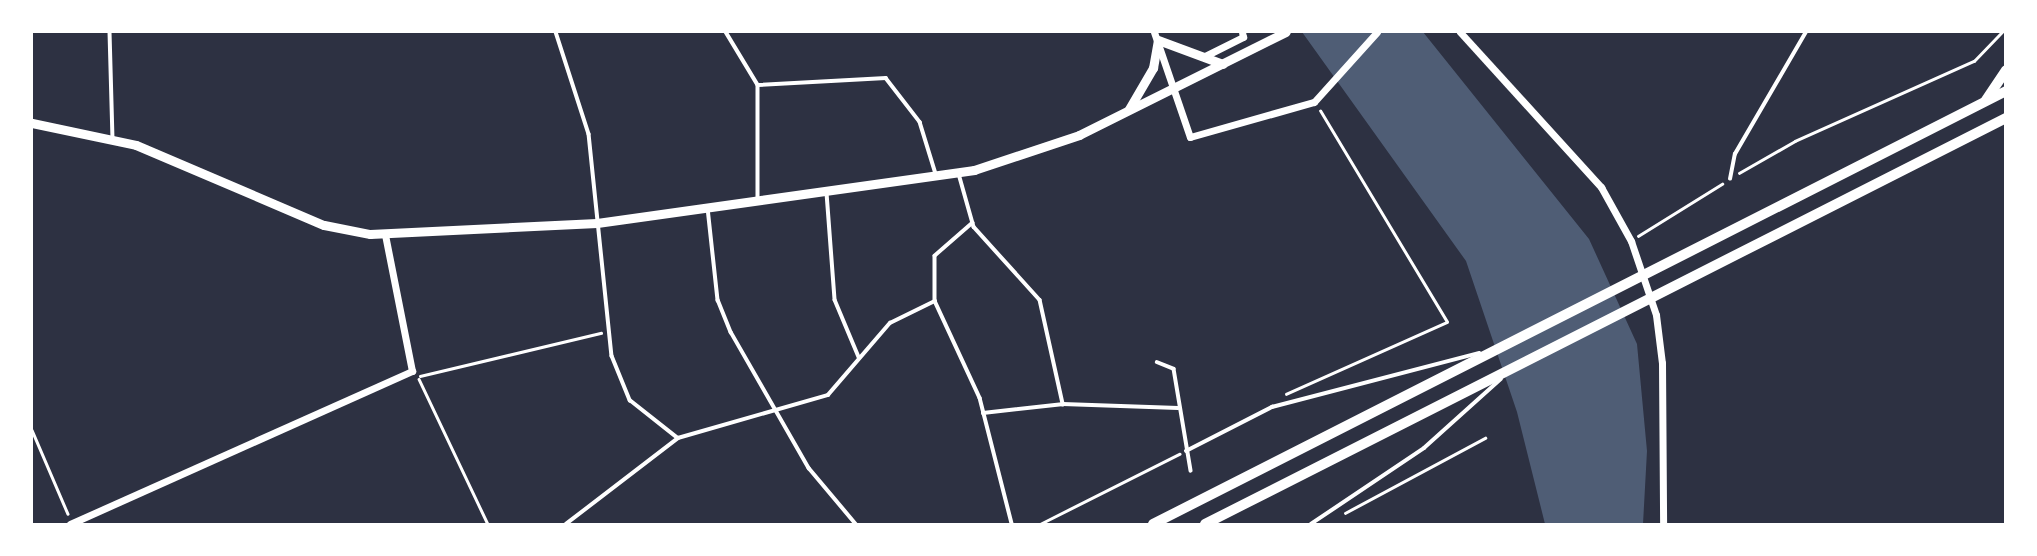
<!DOCTYPE html>
<style>
body{margin:0}
#map{position:relative;width:2037px;height:556px;overflow:hidden;background:#2d3142;font-family:"Exo 2",sans-serif}
div>[style]{position:absolute}
[style*='--x']{left:calc(var(--x)*1px);top:calc(var(--y)*1px);width:calc(var(--w)*1px);rotate:calc(var(--a)*1deg)}
.water>*{inset:0;background:#4f5d75}
.path>*{height:2.5px;margin:-1.25px;padding:0 1.25px;transform-origin:1.25px;border-radius:1.25px;background:#fff}
.service>*{height:3.5px;margin:-1.75px;padding:0 1.75px;transform-origin:1.75px;border-radius:1.75px;background:#fff}
.minor>*{height:7px;margin:-3.5px;padding:0 3.5px;transform-origin:3.5px;border-radius:3.5px;background:#fff}
.tertiary>*{height:9px;margin:-4.5px;padding:0 4.5px;transform-origin:4.5px;border-radius:4.5px;background:#fff}
.primary>*{height:10px;margin:-5px;padding:0 5px;transform-origin:5px;border-radius:5px;background:#fff}
span{translate:-50% -50%;white-space:nowrap;text-align:center;line-height:1.15;-webkit-text-stroke:5px #fff;paint-order:stroke}
.frame{position:absolute;inset:0;border:33px solid #fff;pointer-events:none}
</style>
<div id="map">
<div class="water">
<i style="clip-path:polygon(1302px 32px,1423px 32px,1589px 239px,1637px 344px,1647px 451px,1643px 524px,1545px 524px,1517px 412px,1466px 261px)"></i>
</div>
<div class="path">
<i style="--x:1739;--y:173;--w:64;--a:-29.7"></i>
<i style="--x:1795;--y:141;--w:196;--a:-24.1"></i>
<i style="--x:1974;--y:61;--w:40;--a:-46"></i>
<i style="--x:1638;--y:236;--w:99;--a:-31.8"></i>
<i style="--x:420;--y:376;--w:186;--a:-13.4"></i>
<i style="--x:419;--y:379;--w:161;--a:64.6"></i>
<i style="--x:1286;--y:394;--w:176;--a:-24.1"></i>
<i style="--x:1447;--y:322;--w:246;--a:-121"></i>
<i style="--x:32;--y:430;--w:91;--a:66.8"></i>
<i style="--x:1345;--y:513;--w:159;--a:-28.2"></i>
<i style="--x:1040;--y:524;--w:156;--a:-26.7"></i>
</div>
<div class="service">
<i style="--x:110;--y:32;--w:107;--a:88.4"></i>
<i style="--x:556;--y:32;--w:107;--a:72.1"></i>
<i style="--x:589;--y:134;--w:223;--a:84.1"></i>
<i style="--x:612;--y:356;--w:48;--a:67.8"></i>
<i style="--x:630;--y:400;--w:61;--a:38.4"></i>
<i style="--x:726;--y:32;--w:62;--a:58.9"></i>
<i style="--x:758;--y:85;--w:114;--a:90"></i>
<i style="--x:758;--y:85;--w:128;--a:-3.1"></i>
<i style="--x:886;--y:78;--w:56;--a:52.3"></i>
<i style="--x:920;--y:122;--w:54;--a:72.9"></i>
<i style="--x:959;--y:174;--w:55;--a:74.2"></i>
<i style="--x:974;--y:227;--w:98;--a:47.9"></i>
<i style="--x:1040;--y:300;--w:107;--a:77.5"></i>
<i style="--x:1730;--y:179;--w:25;--a:-79"></i>
<i style="--x:1735;--y:154;--w:141;--a:-59.8"></i>
<i style="--x:827;--y:193;--w:107;--a:85.7"></i>
<i style="--x:835;--y:300;--w:62;--a:67.2"></i>
<i style="--x:708;--y:208;--w:93;--a:83.8"></i>
<i style="--x:718;--y:300;--w:35;--a:68"></i>
<i style="--x:731;--y:332;--w:157;--a:60.2"></i>
<i style="--x:809;--y:468;--w:73;--a:50"></i>
<i style="--x:973;--y:223;--w:50;--a:139"></i>
<i style="--x:935;--y:256;--w:45;--a:90"></i>
<i style="--x:935;--y:301;--w:107;--a:65.1"></i>
<i style="--x:980;--y:398;--w:130;--a:75.7"></i>
<i style="--x:1157;--y:362;--w:18;--a:22"></i>
<i style="--x:1174;--y:369;--w:103;--a:80.5"></i>
<i style="--x:983;--y:413;--w:81;--a:-6.4"></i>
<i style="--x:1063;--y:404;--w:115;--a:2"></i>
<i style="--x:1186;--y:451;--w:97;--a:-27.1"></i>
<i style="--x:1272;--y:407;--w:214;--a:-14.6"></i>
<i style="--x:566;--y:524;--w:141;--a:-37.5"></i>
<i style="--x:678;--y:438;--w:156;--a:-16"></i>
<i style="--x:828;--y:395;--w:95;--a:-49.3"></i>
<i style="--x:890;--y:323;--w:50;--a:-26.1"></i>
<i style="--x:1311;--y:524;--w:136;--a:-33.9"></i>
<i style="--x:1424;--y:448;--w:103;--a:-41.9"></i>
</div>
<div class="minor">
<i style="--x:1154;--y:32;--w:111;--a:71.1"></i>
<i style="--x:1190;--y:137;--w:129;--a:-15.8"></i>
<i style="--x:1314;--y:102;--w:94;--a:-48"></i>
<i style="--x:1460;--y:32;--w:210;--a:47.7"></i>
<i style="--x:1601;--y:187;--w:62;--a:60.9"></i>
<i style="--x:1631;--y:241;--w:78;--a:71.3"></i>
<i style="--x:1656;--y:315;--w:48;--a:82.9"></i>
<i style="--x:1662;--y:363;--w:161;--a:89.6"></i>
<i style="--x:1203;--y:57;--w:45;--a:-26.6"></i>
<i style="--x:1243;--y:37;--w:5;--a:-101"></i>
<i style="--x:70;--y:524;--w:375;--a:-24.1"></i>
<i style="--x:412;--y:371;--w:139;--a:-101.2"></i>
</div>
<div class="tertiary">
<i style="--x:1129;--y:109;--w:48;--a:-59.7"></i>
<i style="--x:1153;--y:68;--w:28;--a:-80"></i>
<i style="--x:1158;--y:40;--w:69;--a:20.3"></i>
<i style="--x:32;--y:123;--w:106;--a:11.9"></i>
<i style="--x:136;--y:145;--w:204;--a:23.1"></i>
<i style="--x:324;--y:225;--w:47;--a:11.1"></i>
<i style="--x:370;--y:234;--w:227;--a:-2.8"></i>
<i style="--x:597;--y:223;--w:381;--a:-8"></i>
<i style="--x:974;--y:170;--w:111;--a:-18.4"></i>
<i style="--x:1079;--y:135;--w:231;--a:-26.5"></i>
</div>
<div class="primary">
<i style="--x:1986;--y:100;--w:36;--a:-56"></i>
<i style="--x:1153;--y:524;--w:957;--a:-26.91"></i>
<i style="--x:1205;--y:524;--w:898;--a:-26.88"></i>
</div>
<div class="frame"></div>
</div>
